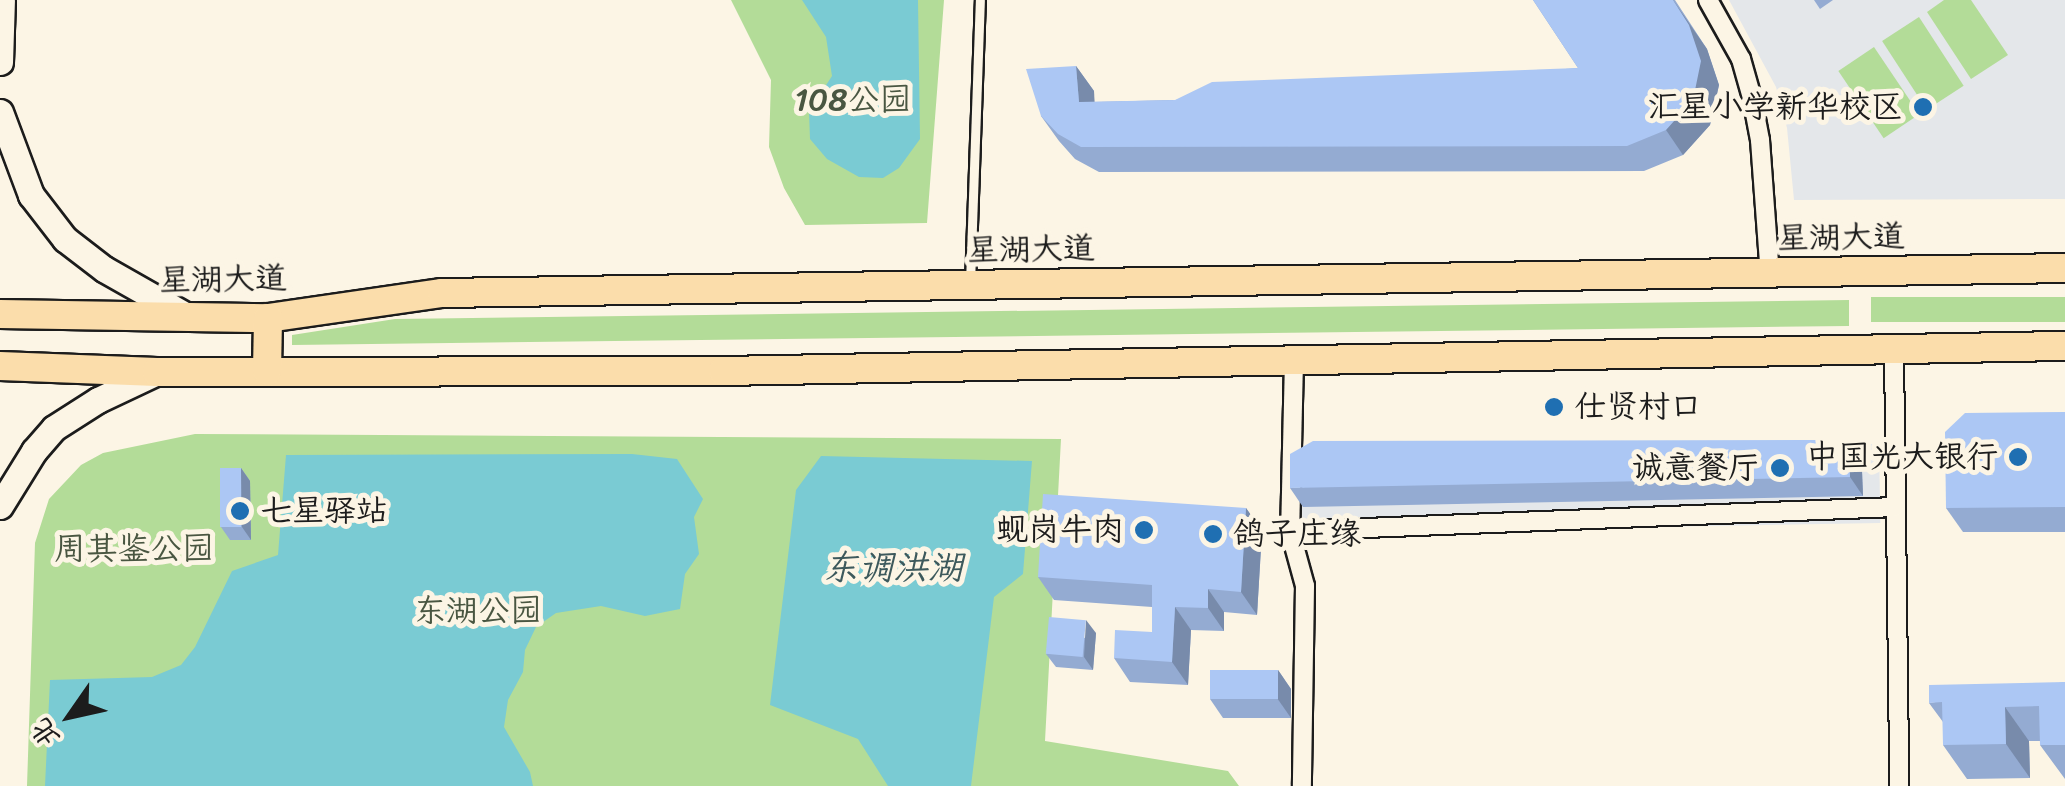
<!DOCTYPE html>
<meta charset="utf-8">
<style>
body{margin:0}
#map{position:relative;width:2065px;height:786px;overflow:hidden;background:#fcf5e5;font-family:Sriracha,"LXGW WenKai TC",sans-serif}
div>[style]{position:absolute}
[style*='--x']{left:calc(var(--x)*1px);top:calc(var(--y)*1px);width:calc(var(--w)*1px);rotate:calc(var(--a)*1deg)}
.built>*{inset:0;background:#e4e7ea;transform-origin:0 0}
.green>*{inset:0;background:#b3dc98;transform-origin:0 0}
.water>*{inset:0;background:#7acbd3}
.roads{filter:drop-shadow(2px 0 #1c1c1c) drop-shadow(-2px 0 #1c1c1c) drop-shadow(0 2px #1c1c1c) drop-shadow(0 -2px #1c1c1c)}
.service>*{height:9px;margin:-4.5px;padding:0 4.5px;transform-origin:4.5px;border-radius:4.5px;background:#fcf5e5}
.minor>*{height:18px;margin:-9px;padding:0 9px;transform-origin:9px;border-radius:9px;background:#fcf5e5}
.secondary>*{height:25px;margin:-12.5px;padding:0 12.5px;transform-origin:12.5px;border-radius:12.5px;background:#fcf5e5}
.primary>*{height:28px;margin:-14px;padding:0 14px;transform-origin:14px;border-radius:14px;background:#fbddab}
.wall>*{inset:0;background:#94abd2}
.shaded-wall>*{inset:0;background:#788bab}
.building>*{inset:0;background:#acc7f4;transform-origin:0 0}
.dots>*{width:28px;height:28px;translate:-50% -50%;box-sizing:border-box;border:5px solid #fcf5e5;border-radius:50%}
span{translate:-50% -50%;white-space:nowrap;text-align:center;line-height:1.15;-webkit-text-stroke:10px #fcf5e5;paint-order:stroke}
.park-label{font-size:32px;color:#495641}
.poi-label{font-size:32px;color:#1c1c1c}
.right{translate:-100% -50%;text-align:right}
.left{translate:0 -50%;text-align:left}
.street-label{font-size:32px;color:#1c1c1c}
.water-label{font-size:35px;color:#3d595c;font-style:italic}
.north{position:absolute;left:20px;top:666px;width:100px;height:100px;-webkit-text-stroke:8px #fcf5e5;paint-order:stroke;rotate:236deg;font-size:28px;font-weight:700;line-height:40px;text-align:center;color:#1c1c1c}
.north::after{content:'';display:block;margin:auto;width:35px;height:45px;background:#1c1c1c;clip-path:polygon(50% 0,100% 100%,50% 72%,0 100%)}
</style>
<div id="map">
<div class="built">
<i style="clip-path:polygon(1729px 0,2065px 0,2065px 199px,1794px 200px,1787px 128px,1776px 87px)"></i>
<i style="left:1879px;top:444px;width:79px;height:578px;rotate:89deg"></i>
</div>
<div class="green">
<i style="clip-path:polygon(731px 0,944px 0,927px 223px,805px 225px,784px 188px,769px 147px,771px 80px)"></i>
<i style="clip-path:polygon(1944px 0,1971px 0,2008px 55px,1971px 79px,1927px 12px)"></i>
<i style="left:1919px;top:17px;width:82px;height:44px;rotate:57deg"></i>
<i style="left:1874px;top:47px;width:81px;height:43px;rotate:56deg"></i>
<i style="left:2065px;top:297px;width:25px;height:194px;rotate:90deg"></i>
<i style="clip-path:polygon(1849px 300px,1849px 326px,292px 345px,292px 335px,395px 319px)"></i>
<i style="clip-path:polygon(195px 434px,1061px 439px,1045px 741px,1228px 771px,1239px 786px,27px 786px,35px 543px,49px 499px,81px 465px,103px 453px)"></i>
</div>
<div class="water">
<i style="clip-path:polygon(802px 0,918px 0,920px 139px,899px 168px,883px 178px,859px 177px,827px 159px,810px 139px,809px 111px,832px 76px,826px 37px)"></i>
<i style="clip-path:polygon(632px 454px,677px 459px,703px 499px,694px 517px,699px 554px,685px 574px,680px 609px,645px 616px,601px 606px,556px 613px,536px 627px,525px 650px,523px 672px,508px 700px,504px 727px,530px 772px,533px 786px,45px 786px,50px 680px,152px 677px,181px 665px,195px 647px,232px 571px,278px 555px,286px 455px)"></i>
<i style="clip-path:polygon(821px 456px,1032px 461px,1023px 574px,994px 597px,971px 786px,888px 786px,858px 739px,770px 705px,796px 490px)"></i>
</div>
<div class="roads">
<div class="service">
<i style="--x:970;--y:283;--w:283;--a:-88"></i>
</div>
<div class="minor">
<i style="--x:1708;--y:0;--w:68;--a:60.8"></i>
<i style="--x:1741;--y:59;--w:41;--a:74.2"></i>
<i style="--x:1752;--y:98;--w:43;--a:79.2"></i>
<i style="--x:1760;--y:140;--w:135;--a:85.8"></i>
<i style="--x:1894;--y:350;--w:436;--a:89.3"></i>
<i style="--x:1294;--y:360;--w:171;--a:91.3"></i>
<i style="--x:1290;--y:531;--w:605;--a:-2.27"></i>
<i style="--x:1290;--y:531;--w:57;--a:74.7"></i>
<i style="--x:1305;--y:586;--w:200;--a:90.9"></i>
</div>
<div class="secondary">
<i style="--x:0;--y:62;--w:62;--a:-88.2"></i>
<i style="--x:0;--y:112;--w:89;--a:69.5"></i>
<i style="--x:31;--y:195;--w:56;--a:52.3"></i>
<i style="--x:65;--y:239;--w:49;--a:37.6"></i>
<i style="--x:104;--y:269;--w:95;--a:29.5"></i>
<i style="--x:0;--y:506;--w:65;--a:-58.3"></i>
<i style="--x:34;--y:451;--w:30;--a:-49"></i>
<i style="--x:54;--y:428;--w:52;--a:-32.5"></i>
<i style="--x:98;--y:400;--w:65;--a:-25.4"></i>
</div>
<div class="primary">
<i style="--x:0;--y:314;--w:268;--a:0.9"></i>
<i style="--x:268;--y:318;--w:176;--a:-8.2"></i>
<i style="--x:442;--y:293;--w:1623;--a:-0.88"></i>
<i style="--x:0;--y:366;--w:157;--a:2.2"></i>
<i style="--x:157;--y:372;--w:566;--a:-0.1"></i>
<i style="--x:723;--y:371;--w:1342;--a:-1.07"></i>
<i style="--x:267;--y:371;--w:53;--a:-88.9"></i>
</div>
</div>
<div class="wall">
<i style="clip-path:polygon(1533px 0,1675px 0,1707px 49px,1719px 85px,1710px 125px,1683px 155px,1644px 171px,1099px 172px,1075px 159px,1059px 141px,1041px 116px,1076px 66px,1094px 91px,1094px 102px,1175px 100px,1578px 68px)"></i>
<i style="clip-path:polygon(1814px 0,1833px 0,1820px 9px)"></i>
<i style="clip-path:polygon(2065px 412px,2065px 532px,1963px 532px,1946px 508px)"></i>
<i style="clip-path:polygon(1849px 452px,1862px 471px,1863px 496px,1303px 507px,1290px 488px)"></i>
<i style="clip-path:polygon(241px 468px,250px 481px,251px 540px,230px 540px,221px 527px)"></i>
<i style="clip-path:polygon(1246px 508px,1262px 531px,1257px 615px,1224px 612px,1224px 631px,1191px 630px,1188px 685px,1130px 682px,1114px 658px,1152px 632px,1152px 607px,1054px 600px,1038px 577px)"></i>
<i style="clip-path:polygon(1096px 633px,1093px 670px,1056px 667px,1046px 654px)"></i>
<i style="clip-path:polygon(1278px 670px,1291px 689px,1291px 718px,1223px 718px,1210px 699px)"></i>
<i style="clip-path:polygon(2065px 682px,2065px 779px,2040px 745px,2040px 741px,2029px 741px,2030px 778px,1967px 779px,1943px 745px,1943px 722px,1929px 703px)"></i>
</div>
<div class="shaded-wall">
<i style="clip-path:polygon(1673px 0,1707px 49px,1719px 85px,1710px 125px,1683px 155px,1666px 130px)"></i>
<i style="clip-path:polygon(1076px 66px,1094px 91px,1096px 127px,1079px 102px)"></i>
<i style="clip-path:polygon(1849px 452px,1862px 471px,1863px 496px,1850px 477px)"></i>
<i style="clip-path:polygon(241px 468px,250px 481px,251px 540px,242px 527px)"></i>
<i style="clip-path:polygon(1246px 508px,1262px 531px,1257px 615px,1241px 592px)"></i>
<i style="clip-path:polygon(1208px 589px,1224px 612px,1224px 631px,1208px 608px)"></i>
<i style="clip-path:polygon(1175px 607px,1191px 630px,1188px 685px,1172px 662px)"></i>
<i style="clip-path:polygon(1086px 620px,1096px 633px,1093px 670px,1084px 657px)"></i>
<i style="clip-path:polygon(1278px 670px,1291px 689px,1291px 718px,1277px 698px)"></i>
<i style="clip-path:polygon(2005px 707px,2029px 741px,2030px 778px,2006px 744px)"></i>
</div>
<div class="building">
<i style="clip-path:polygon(1533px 0,1673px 0,1689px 25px,1701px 61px,1693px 100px,1666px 130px,1627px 146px,1081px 147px,1058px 134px,1041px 116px,1026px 69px,1076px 66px,1079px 102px,1175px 100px,1212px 82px,1578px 68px)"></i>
<i style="clip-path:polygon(2065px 412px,2065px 507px,1946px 508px,1945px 432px,1965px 413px)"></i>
<i style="clip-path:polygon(1822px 440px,1849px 452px,1850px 477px,1290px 488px,1290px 454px,1313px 441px)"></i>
<i style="left:220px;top:468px;width:21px;height:59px"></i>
<i style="clip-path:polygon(1043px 494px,1246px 508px,1241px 592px,1208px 589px,1208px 608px,1175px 607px,1172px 662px,1114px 658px,1115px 630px,1152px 632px,1152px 585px,1038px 577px)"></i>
<i style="left:1049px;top:617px;width:37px;height:37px;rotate:5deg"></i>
<i style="left:1210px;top:670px;width:68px;height:29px"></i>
<i style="clip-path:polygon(2065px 682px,2065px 745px,2040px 745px,2039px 706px,2005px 707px,2006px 744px,1943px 745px,1942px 702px,1929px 703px,1929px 685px)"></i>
</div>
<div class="dots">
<i style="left:1923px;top:107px;background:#1f6fb2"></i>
<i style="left:1554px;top:407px;background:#1f6fb2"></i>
<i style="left:2018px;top:457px;background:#1f6fb2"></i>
<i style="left:1780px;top:468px;background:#1f6fb2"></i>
<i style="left:240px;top:511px;background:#1f6fb2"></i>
<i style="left:1144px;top:530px;background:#1f6fb2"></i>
<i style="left:1213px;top:534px;background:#1f6fb2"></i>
</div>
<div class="park-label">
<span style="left:853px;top:100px">108公园</span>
<span style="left:134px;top:549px">周其鉴公园</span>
<span style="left:478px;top:611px">东湖公园</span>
</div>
<div class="poi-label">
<span class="right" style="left:1903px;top:107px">汇星小学新华校区</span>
<span class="left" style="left:1574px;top:407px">仕贤村口</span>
<span class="right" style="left:1998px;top:457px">中国光大银行</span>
<span class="right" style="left:1760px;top:468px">诚意餐厅</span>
<span class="left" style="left:260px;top:511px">七星驿站</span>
<span class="right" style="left:1124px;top:530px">蚬岗牛肉</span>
<span class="left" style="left:1233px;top:534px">鸽子庄缘</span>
</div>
<div class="street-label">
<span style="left:1841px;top:238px;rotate:-1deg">星湖大道</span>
<span style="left:1031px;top:250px;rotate:-1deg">星湖大道</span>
<span style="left:223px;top:280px;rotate:-1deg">星湖大道</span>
</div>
<div class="water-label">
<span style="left:893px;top:567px">东调洪湖</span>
</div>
<div class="north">北</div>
</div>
